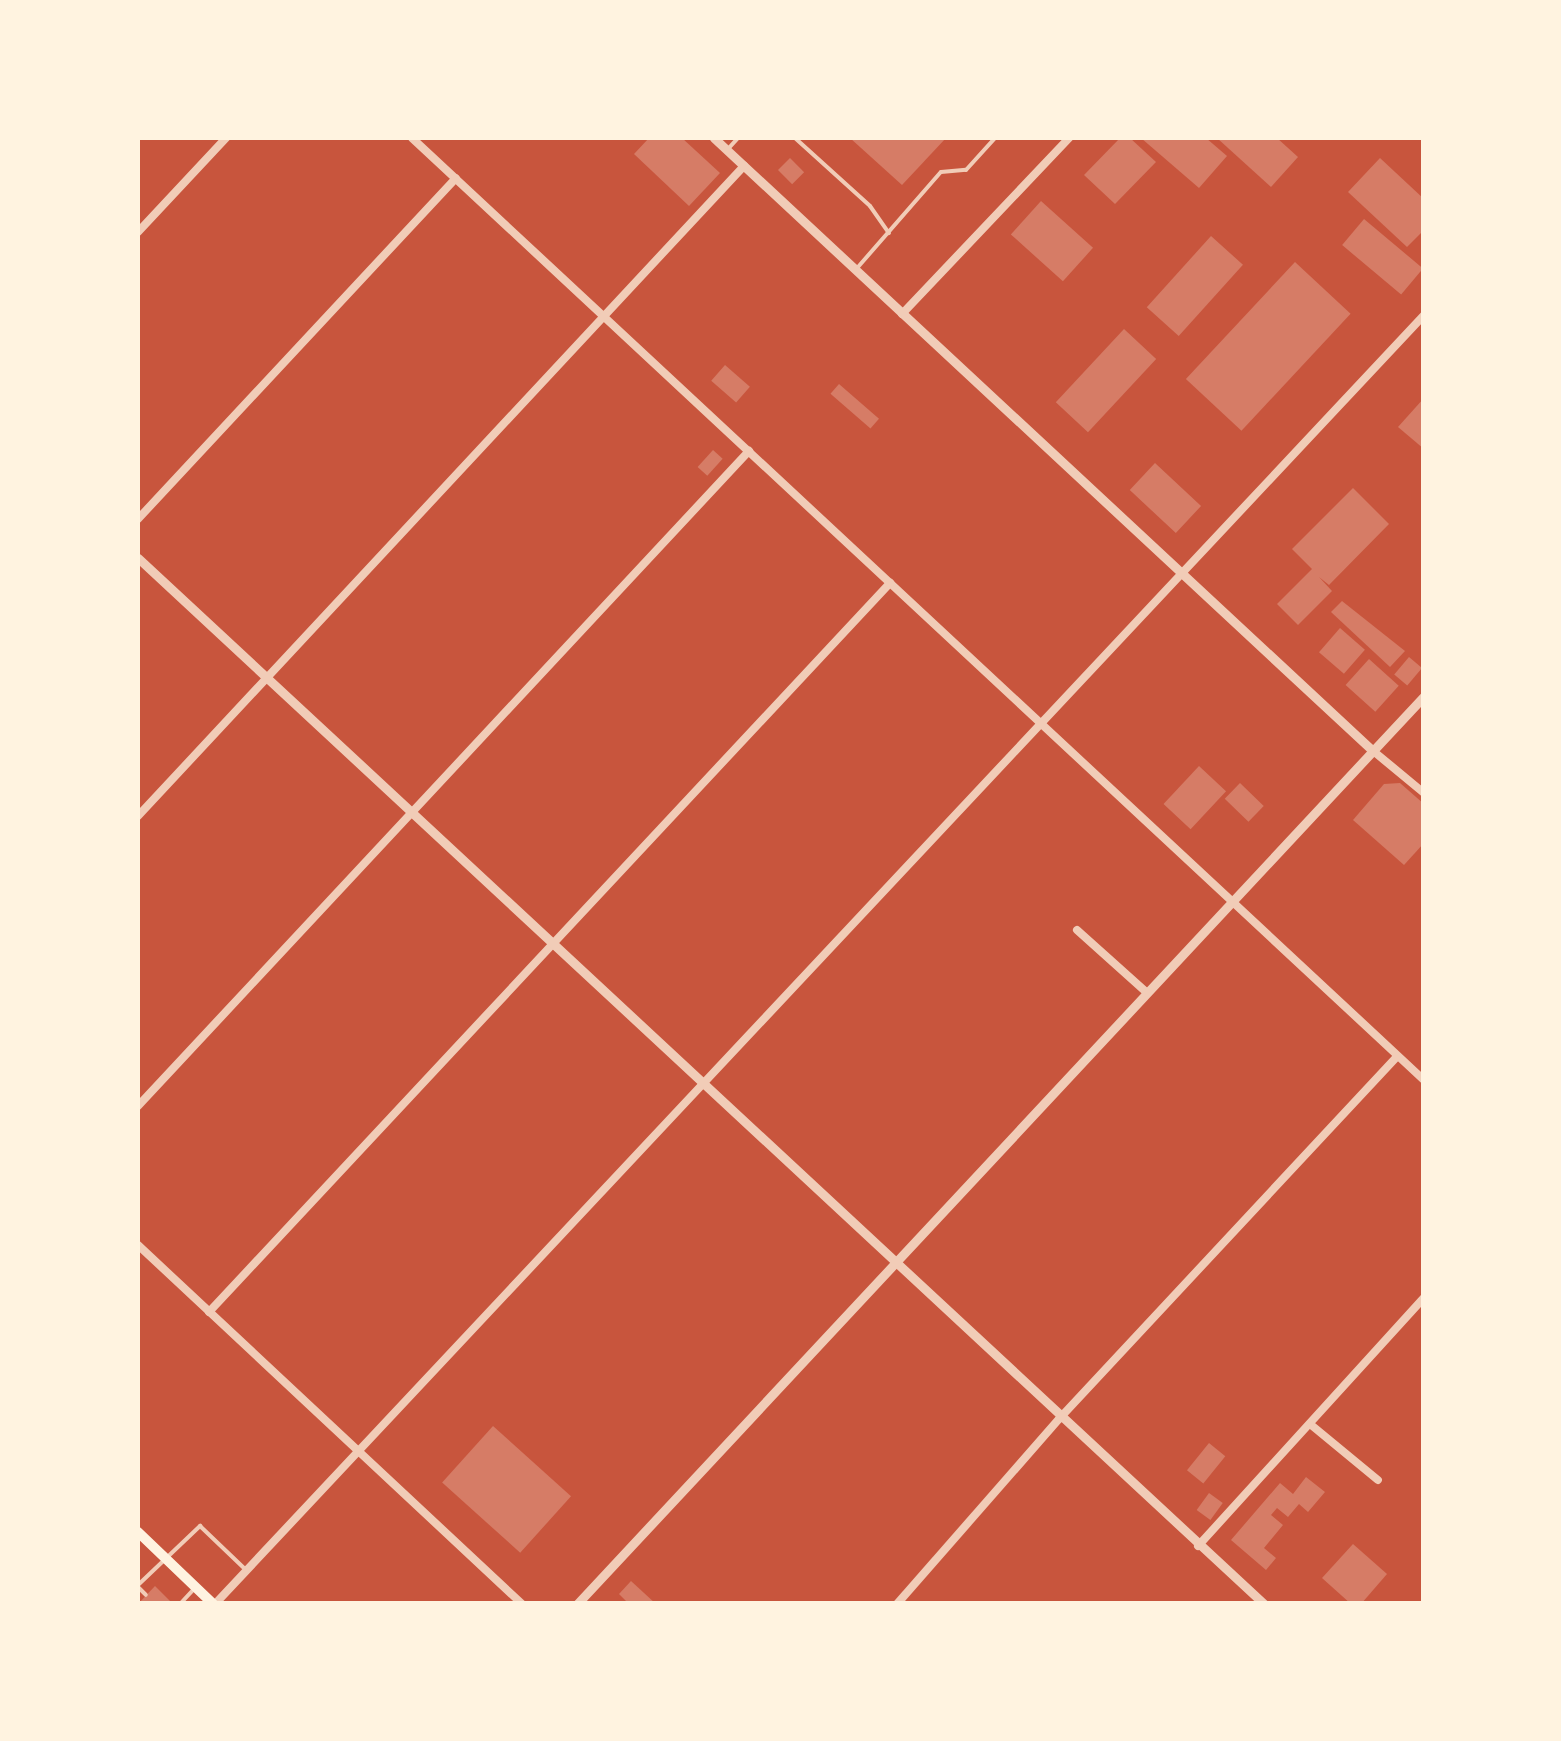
<!DOCTYPE html>
<style>
body{margin:0}
#map{position:relative;width:1561px;height:1741px;overflow:hidden;background:#c8553d;font-family:Commissioner,sans-serif}
div>[style]{position:absolute}
[style*='--x']{left:calc(var(--x)*1px);top:calc(var(--y)*1px);width:calc(var(--w)*1px);rotate:calc(var(--a)*1deg)}
.building>*{inset:0;background:#d67c66;transform-origin:0 0}
.service>*{height:4px;margin:-2px;padding:0 2px;transform-origin:2px;border-radius:2px;background:#f1ccb7}
.minor>*{height:8px;margin:-4px;padding:0 4px;transform-origin:4px;border-radius:4px;background:#f1ccb7}
.tertiary>*{height:9px;margin:-4.5px;padding:0 4.5px;transform-origin:4.5px;border-radius:4.5px;background:#f1ccb7}
.secondary>*{height:10px;margin:-5px;padding:0 5px;transform-origin:5px;border-radius:5px;background:#fff3e0}
span{translate:-50% -50%;white-space:nowrap;text-align:center;line-height:1.15;-webkit-text-stroke:10px #fff3e0;paint-order:stroke}
.frame{position:absolute;inset:0;border:140px solid #fff3e0;pointer-events:none}
</style>
<div id="map">
<div class="building">
<i style="clip-path:polygon(649px 138px,682px 138px,720px 173px,689px 206px,634px 154px)"></i>
<i style="clip-path:polygon(850px 138px,946px 138px,902px 185px)"></i>
<i style="clip-path:polygon(1120px 138px,1130px 138px,1156px 162px,1115px 204px,1084px 175px)"></i>
<i style="clip-path:polygon(1141px 138px,1206px 138px,1227px 156px,1199px 188px)"></i>
<i style="clip-path:polygon(1217px 138px,1277px 138px,1298px 157px,1271px 187px)"></i>
<i style="left:790px;top:158px;width:20px;height:17px;rotate:45deg"></i>
<i style="clip-path:polygon(1380px 158px,1424px 199px,1424px 230px,1407px 247px,1348px 192px)"></i>
<i style="left:1041px;top:201px;width:70px;height:45px;rotate:42deg"></i>
<i style="left:1364px;top:219px;width:77px;height:34px;rotate:40deg"></i>
<i style="left:1211px;top:236px;width:43px;height:96px;rotate:42deg"></i>
<i style="left:1295px;top:262px;width:76px;height:160px;rotate:43deg"></i>
<i style="left:1124px;top:329px;width:44px;height:100px;rotate:43deg"></i>
<i style="left:725px;top:365px;width:33px;height:21px;rotate:41deg"></i>
<i style="left:839px;top:384px;width:53px;height:13px;rotate:41deg"></i>
<i style="clip-path:polygon(1424px 398px,1424px 449px,1398px 427px)"></i>
<i style="left:713px;top:450px;width:13px;height:23px;rotate:42deg"></i>
<i style="left:1155px;top:463px;width:63px;height:37px;rotate:43deg"></i>
<i style="clip-path:polygon(1353px 488px,1389px 524px,1329px 585px,1319px 577px,1332px 591px,1298px 625px,1277px 604px,1312px 569px,1292px 549px)"></i>
<i style="clip-path:polygon(1342px 601px,1405px 651px,1390px 667px,1331px 612px)"></i>
<i style="left:1340px;top:628px;width:33px;height:32px;rotate:41deg"></i>
<i style="left:1409px;top:657px;width:17px;height:23px;rotate:40deg"></i>
<i style="left:1369px;top:659px;width:40px;height:35px;rotate:42deg"></i>
<i style="left:1199px;top:766px;width:37px;height:52px;rotate:43deg"></i>
<i style="left:1240px;top:783px;width:33px;height:22px;rotate:44deg"></i>
<i style="clip-path:polygon(1400px 783px,1424px 804px,1424px 843px,1404px 865px,1353px 820px,1384px 784px)"></i>
<i style="left:493px;top:1426px;width:105px;height:76px;rotate:42deg"></i>
<i style="left:1209px;top:1443px;width:21px;height:35px;rotate:39deg"></i>
<i style="clip-path:polygon(1306px 1477px,1325px 1492px,1308px 1512px,1299px 1504px,1288px 1517px,1277px 1508px,1271px 1515px,1283px 1525px,1264px 1548px,1276px 1558px,1266px 1570px,1231px 1540px,1280px 1483px,1293px 1494px)"></i>
<i style="left:1209px;top:1493px;width:17px;height:21px;rotate:36deg"></i>
<i style="clip-path:polygon(1353px 1544px,1387px 1574px,1361px 1604px,1351px 1604px,1322px 1578px)"></i>
<i style="clip-path:polygon(631px 1581px,656px 1604px,629px 1604px,619px 1594px)"></i>
<i style="clip-path:polygon(155px 1586px,173px 1604px,138px 1604px)"></i>
</div>
<div class="service">
<i style="--x:795;--y:138;--w:101;--a:42.2"></i>
<i style="--x:870;--y:206;--w:33;--a:55"></i>
<i style="--x:728;--y:149;--w:15;--a:-48"></i>
<i style="--x:858;--y:267;--w:126;--a:-48.9"></i>
<i style="--x:941;--y:172;--w:25;--a:-5"></i>
<i style="--x:966;--y:170;--w:43;--a:-47.8"></i>
<i style="--x:138;--y:1585;--w:86;--a:-43.6"></i>
<i style="--x:200;--y:1526;--w:64;--a:43.7"></i>
<i style="--x:138;--y:1587;--w:11;--a:45"></i>
<i style="--x:180;--y:1604;--w:21;--a:-47"></i>
</div>
<div class="minor">
<i style="--x:412;--y:138;--w:1383;--a:42.95"></i>
<i style="--x:138;--y:232;--w:129;--a:-46.9"></i>
<i style="--x:902;--y:314;--w:243;--a:-46.5"></i>
<i style="--x:138;--y:519;--w:466;--a:-47"></i>
<i style="--x:1372;--y:750;--w:67;--a:39.6"></i>
<i style="--x:138;--y:816;--w:889;--a:-47.01"></i>
<i style="--x:1077;--y:930;--w:91;--a:41.9"></i>
<i style="--x:138;--y:1106;--w:896;--a:-46.99"></i>
<i style="--x:138;--y:1245;--w:526;--a:43.07"></i>
<i style="--x:209;--y:1312;--w:998;--a:-46.95"></i>
<i style="--x:1310;--y:1424;--w:88;--a:39.5"></i>
<i style="--x:1198;--y:1546;--w:336;--a:-47.7"></i>
<i style="--x:215;--y:1604;--w:1767;--a:-46.83"></i>
<i style="--x:897;--y:1604;--w:246;--a:-48.8"></i>
<i style="--x:1059;--y:1419;--w:495;--a:-47"></i>
</div>
<div class="tertiary">
<i style="--x:714;--y:138;--w:899;--a:42.93"></i>
<i style="--x:138;--y:558;--w:1537;--a:42.89"></i>
<i style="--x:577;--y:1604;--w:1242;--a:-46.99"></i>
</div>
<div class="secondary">
<i style="--x:138;--y:1532;--w:104;--a:43.8"></i>
</div>
<div class="frame"></div>
</div>
